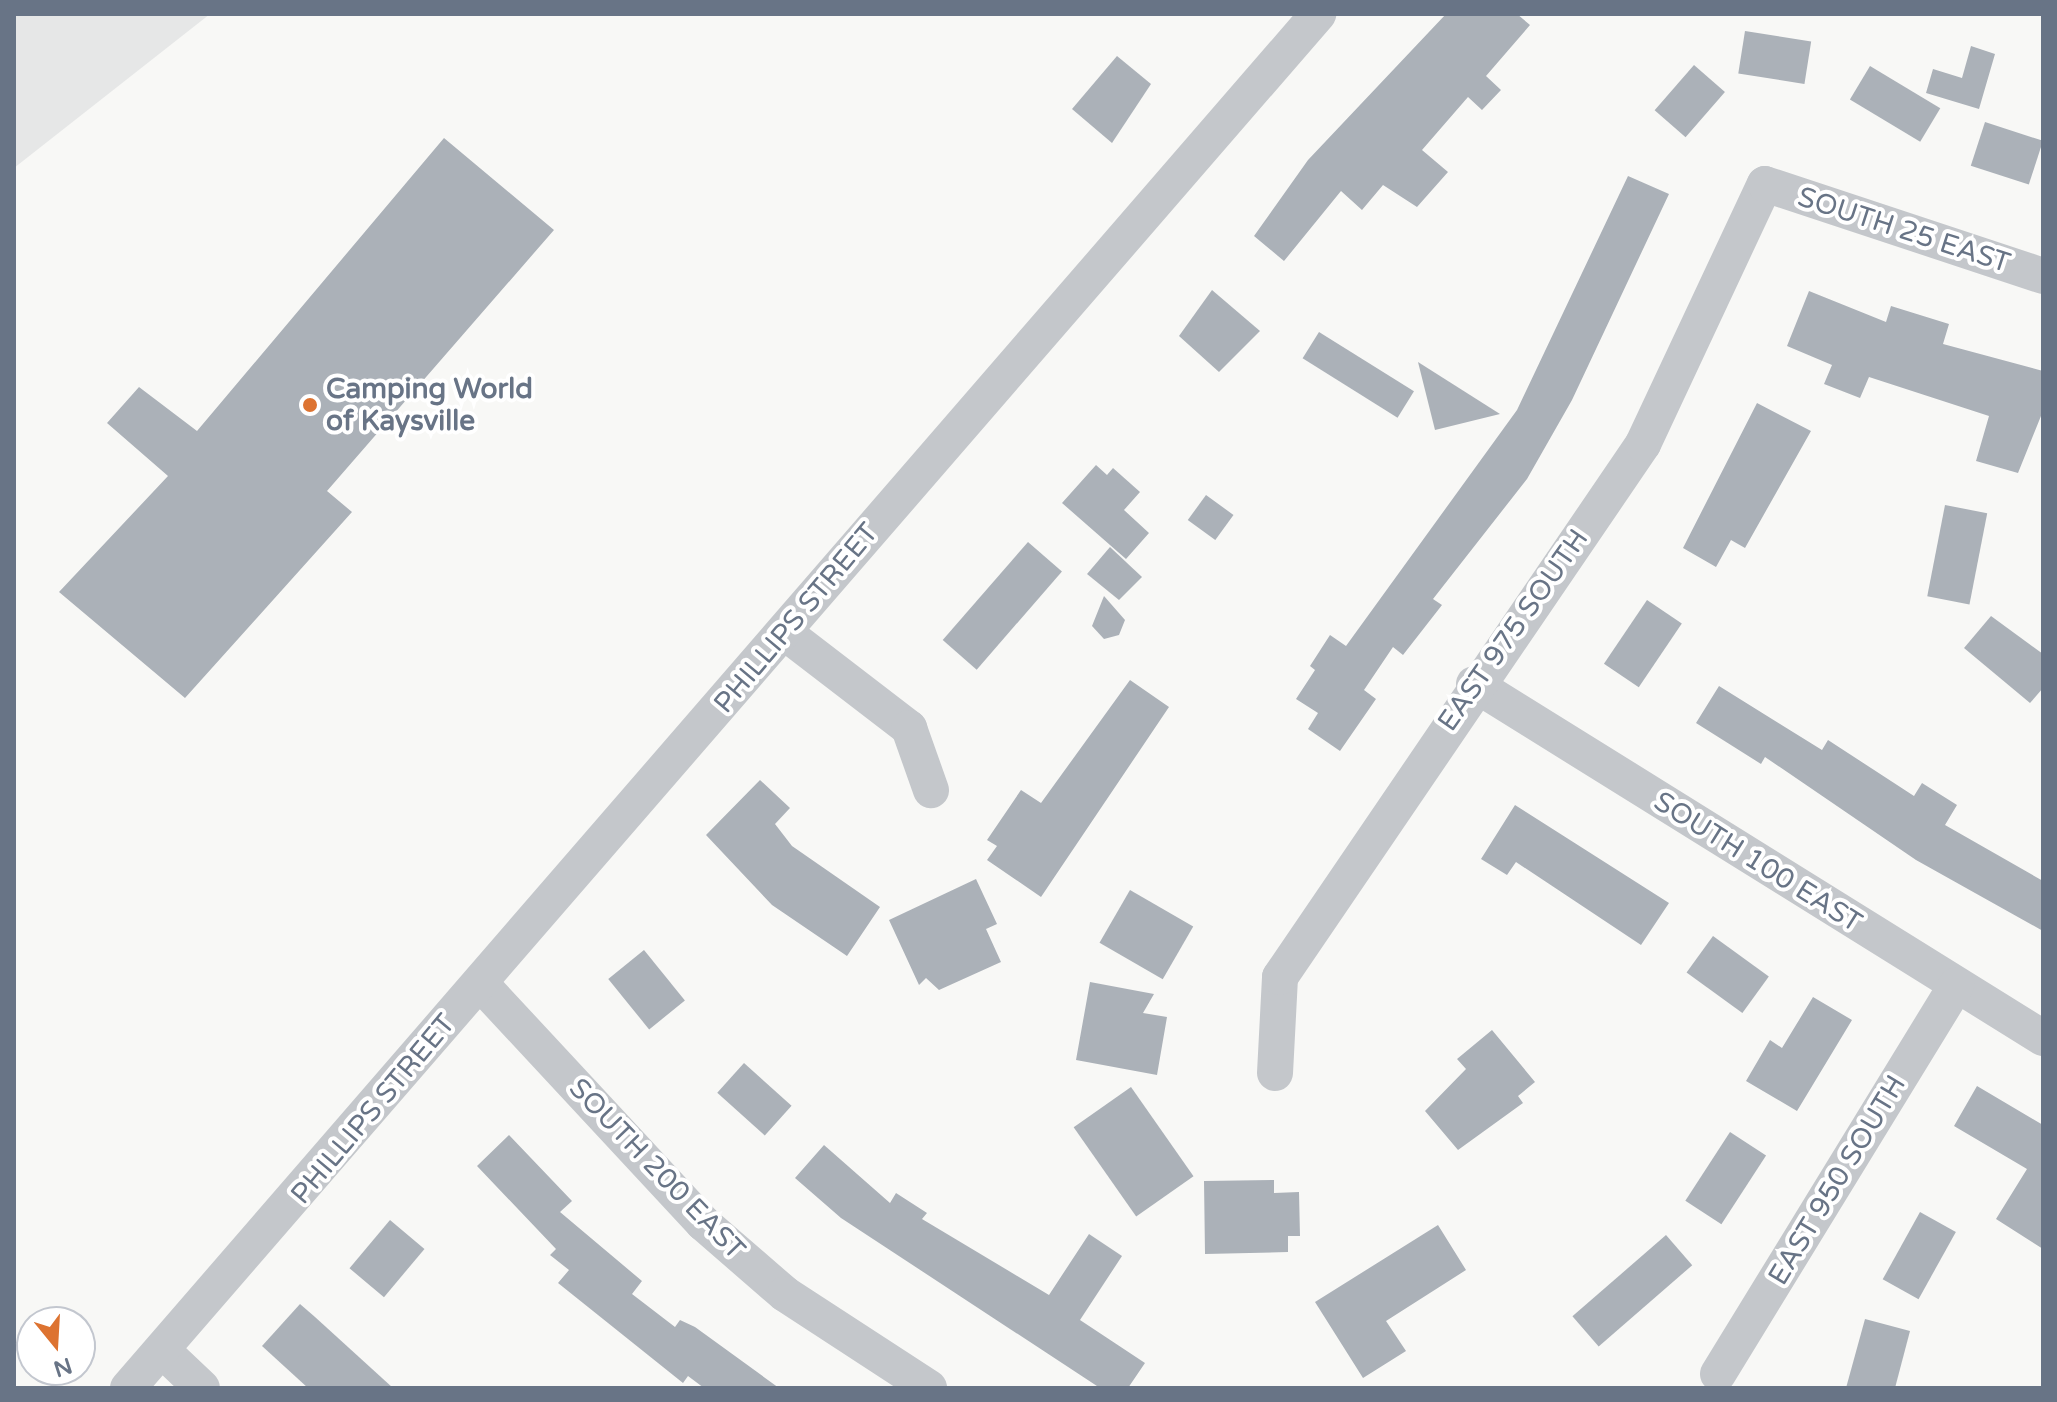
<!DOCTYPE html>
<style>
body{margin:0}
#map{position:relative;width:2057px;height:1402px;overflow:hidden;background:#f8f8f6;font-family:"Varela Round",sans-serif}
div>[style]{position:absolute}
[style*='--x']{left:calc(var(--x)*1px);top:calc(var(--y)*1px);width:calc(var(--w)*1px);rotate:calc(var(--a)*1deg)}
.built>*{inset:0;background:#e6e7e7}
.building>*{inset:0;background:#abb1b8;transform-origin:0 0}
.minor>*{height:36px;margin:-18px;padding:0 18px;transform-origin:18px;border-radius:18px;background:#c4c7cb}
.dots>*{width:22px;height:22px;translate:-50% -50%;box-sizing:border-box;border:4px solid #fff;border-radius:50%}
span{translate:-50% -50%;white-space:nowrap;text-align:center;line-height:1.15;-webkit-text-stroke:8px #fff;paint-order:stroke}
.street-label{font-size:28px;color:#687486}
.poi-label{font-size:28px;color:#687486;font-weight:700}
.left{translate:0 -50%;text-align:left}
.frame{position:absolute;inset:0;border:16px solid #687486;pointer-events:none}
.north{position:absolute;left:16px;top:1306px;width:80px;height:80px;box-sizing:border-box;background:#fff;border:2px solid #c3c7cf;border-radius:50%;rotate:162deg;font-size:22px;font-weight:700;line-height:32px;text-align:center;color:#687486}
.north::after{content:'';display:block;margin:auto;width:28px;height:36px;background:#dd7331;clip-path:polygon(50% 0,100% 100%,50% 72%,0 100%)}
</style>
<div id="map">
<div class="built">
<i style="clip-path:polygon(14px 14px,210px 14px,14px 168px)"></i>
</div>
<div class="building">
<i style="clip-path:polygon(1446px 14px,1517px 14px,1530px 25px,1486px 76px,1501px 90px,1482px 110px,1468px 97px,1422px 150px,1448px 172px,1417px 207px,1383px 185px,1362px 210px,1341px 191px,1284px 261px,1254px 236px,1308px 160px)"></i>
<i style="left:1745px;top:31px;width:67px;height:43px;rotate:9deg"></i>
<i style="clip-path:polygon(1971px 46px,1995px 54px,1979px 109px,1926px 93px,1933px 69px,1962px 78px)"></i>
<i style="clip-path:polygon(1117px 56px,1151px 84px,1112px 143px,1072px 109px)"></i>
<i style="left:1694px;top:65px;width:41px;height:60px;rotate:41deg"></i>
<i style="left:1870px;top:66px;width:82px;height:39px;rotate:31deg"></i>
<i style="left:1985px;top:122px;width:61px;height:46px;rotate:18deg"></i>
<i style="clip-path:polygon(444px 138px,554px 230px,327px 491px,352px 512px,185px 698px,59px 592px,168px 476px,107px 423px,139px 387px,197px 431px)"></i>
<i style="clip-path:polygon(1628px 176px,1669px 194px,1572px 400px,1527px 479px,1433px 599px,1442px 605px,1403px 655px,1393px 647px,1364px 690px,1376px 699px,1340px 751px,1308px 729px,1318px 713px,1296px 699px,1315px 670px,1310px 666px,1330px 635px,1346px 646px,1517px 410px)"></i>
<i style="clip-path:polygon(1212px 290px,1260px 331px,1219px 372px,1179px 336px)"></i>
<i style="clip-path:polygon(1809px 291px,1886px 322px,1891px 306px,1949px 324px,1943px 344px,2043px 371px,2043px 411px,2018px 473px,1976px 461px,1989px 416px,1869px 377px,1860px 398px,1824px 384px,1832px 365px,1787px 346px)"></i>
<i style="left:1319px;top:332px;width:112px;height:31px;rotate:32deg"></i>
<i style="clip-path:polygon(1418px 362px,1500px 414px,1435px 430px)"></i>
<i style="clip-path:polygon(1757px 403px,1811px 431px,1745px 548px,1731px 540px,1716px 567px,1683px 548px)"></i>
<i style="clip-path:polygon(1096px 465px,1107px 475px,1113px 468px,1140px 492px,1124px 510px,1149px 533px,1126px 559px,1062px 503px)"></i>
<i style="left:1206px;top:495px;width:34px;height:31px;rotate:36deg"></i>
<i style="left:1945px;top:505px;width:43px;height:93px;rotate:11deg"></i>
<i style="left:1028px;top:542px;width:45px;height:130px;rotate:41deg"></i>
<i style="clip-path:polygon(1110px 547px,1142px 577px,1119px 600px,1087px 574px)"></i>
<i style="clip-path:polygon(1104px 596px,1125px 620px,1119px 635px,1104px 639px,1092px 626px)"></i>
<i style="left:1647px;top:600px;width:42px;height:77px;rotate:34deg"></i>
<i style="clip-path:polygon(1991px 616px,2043px 654px,2043px 688px,2030px 703px,1964px 648px)"></i>
<i style="clip-path:polygon(1130px 680px,1169px 707px,1041px 897px,987px 860px,997px 846px,987px 840px,1021px 790px,1041px 803px)"></i>
<i style="clip-path:polygon(1719px 686px,1822px 750px,1828px 740px,1914px 796px,1922px 783px,1957px 805px,1945px 825px,2043px 881px,2043px 931px,1916px 860px,1765px 757px,1761px 764px,1696px 723px)"></i>
<i style="clip-path:polygon(760px 780px,790px 808px,775px 824px,792px 846px,880px 907px,847px 956px,772px 905px,706px 835px)"></i>
<i style="clip-path:polygon(1515px 805px,1669px 903px,1641px 945px,1516px 862px,1507px 875px,1481px 859px)"></i>
<i style="clip-path:polygon(976px 879px,997px 924px,986px 929px,1001px 962px,939px 990px,926px 978px,919px 985px,889px 920px)"></i>
<i style="left:1130px;top:890px;width:73px;height:61px;rotate:30deg"></i>
<i style="left:1713px;top:936px;width:69px;height:45px;rotate:36deg"></i>
<i style="left:644px;top:950px;width:65px;height:46px;rotate:51deg"></i>
<i style="clip-path:polygon(1090px 982px,1154px 994px,1143px 1013px,1167px 1017px,1157px 1075px,1076px 1060px)"></i>
<i style="clip-path:polygon(1813px 997px,1852px 1020px,1797px 1111px,1746px 1081px,1770px 1040px,1782px 1048px)"></i>
<i style="clip-path:polygon(1492px 1030px,1535px 1082px,1518px 1096px,1523px 1103px,1458px 1150px,1425px 1111px,1466px 1069px,1457px 1059px)"></i>
<i style="left:744px;top:1063px;width:64px;height:40px;rotate:42deg"></i>
<i style="clip-path:polygon(1977px 1086px,2043px 1125px,2043px 1249px,1996px 1219px,2027px 1169px,1954px 1126px)"></i>
<i style="left:1131px;top:1087px;width:109px;height:70px;rotate:55deg"></i>
<i style="left:1730px;top:1132px;width:43px;height:82px;rotate:33deg"></i>
<i style="clip-path:polygon(509px 1135px,572px 1201px,560px 1212px,642px 1281px,632px 1294px,675px 1327px,680px 1320px,695px 1327px,779px 1388px,704px 1388px,688px 1376px,683px 1383px,558px 1283px,569px 1270px,550px 1255px,556px 1249px,477px 1166px)"></i>
<i style="clip-path:polygon(824px 1145px,890px 1203px,896px 1193px,927px 1213px,922px 1219px,1049px 1295px,1089px 1234px,1122px 1256px,1080px 1320px,1145px 1363px,1128px 1388px,1100px 1388px,841px 1218px,795px 1178px)"></i>
<i style="clip-path:polygon(1274px 1180px,1274px 1193px,1299px 1192px,1300px 1236px,1288px 1236px,1288px 1252px,1205px 1254px,1204px 1181px)"></i>
<i style="left:1920px;top:1212px;width:41px;height:77px;rotate:29deg"></i>
<i style="left:390px;top:1220px;width:45px;height:63px;rotate:40deg"></i>
<i style="clip-path:polygon(1438px 1225px,1466px 1270px,1386px 1321px,1406px 1351px,1363px 1378px,1315px 1302px)"></i>
<i style="left:1666px;top:1235px;width:40px;height:124px;rotate:49deg"></i>
<i style="clip-path:polygon(300px 1304px,315px 1317px,393px 1388px,308px 1388px,262px 1346px)"></i>
<i style="clip-path:polygon(1865px 1319px,1910px 1331px,1895px 1388px,1846px 1388px)"></i>
</div>
<div class="minor">
<i style="--x:784;--y:632;--w:158;--a:37.5"></i>
<i style="--x:909;--y:728;--w:66;--a:70.5"></i>
<i style="--x:1474;--y:684;--w:670;--a:31.89"></i>
<i style="--x:480;--y:983;--w:328;--a:47.1"></i>
<i style="--x:703;--y:1223;--w:108;--a:40.9"></i>
<i style="--x:785;--y:1294;--w:172;--a:33.1"></i>
<i style="--x:1275;--y:1073;--w:96;--a:-87"></i>
<i style="--x:1280;--y:977;--w:645;--a:-55.74"></i>
<i style="--x:1643;--y:444;--w:287;--a:-64.9"></i>
<i style="--x:1765;--y:184;--w:293;--a:18.3"></i>
<i style="--x:162;--y:1350;--w:55;--a:43.5"></i>
<i style="--x:1718;--y:1374;--w:456;--a:-58.5"></i>
<i style="--x:128;--y:1388;--w:1818;--a:-49.1"></i>
</div>
<div class="dots">
<i style="left:310px;top:405px;background:#dd7331"></i>
</div>
<div class="street-label">
<span style="left:1904px;top:230px;rotate:18deg">SOUTH 25 EAST</span>
<span style="left:796px;top:618px;rotate:-50deg">PHILLIPS STREET</span>
<span style="left:1513px;top:630px;rotate:-55deg">EAST 975 SOUTH</span>
<span style="left:1758px;top:862px;rotate:32deg">SOUTH 100 EAST</span>
<span style="left:373px;top:1109px;rotate:-50deg">PHILLIPS STREET</span>
<span style="left:657px;top:1169px;rotate:46deg">SOUTH 200 EAST</span>
<span style="left:1837px;top:1180px;rotate:-59deg">EAST 950 SOUTH</span>
</div>
<div class="poi-label">
<span class="left" style="left:326px;top:405px">Camping World<br>of Kaysville</span>
</div>
<div class="frame"></div>
<div class="north">N</div>
</div>
